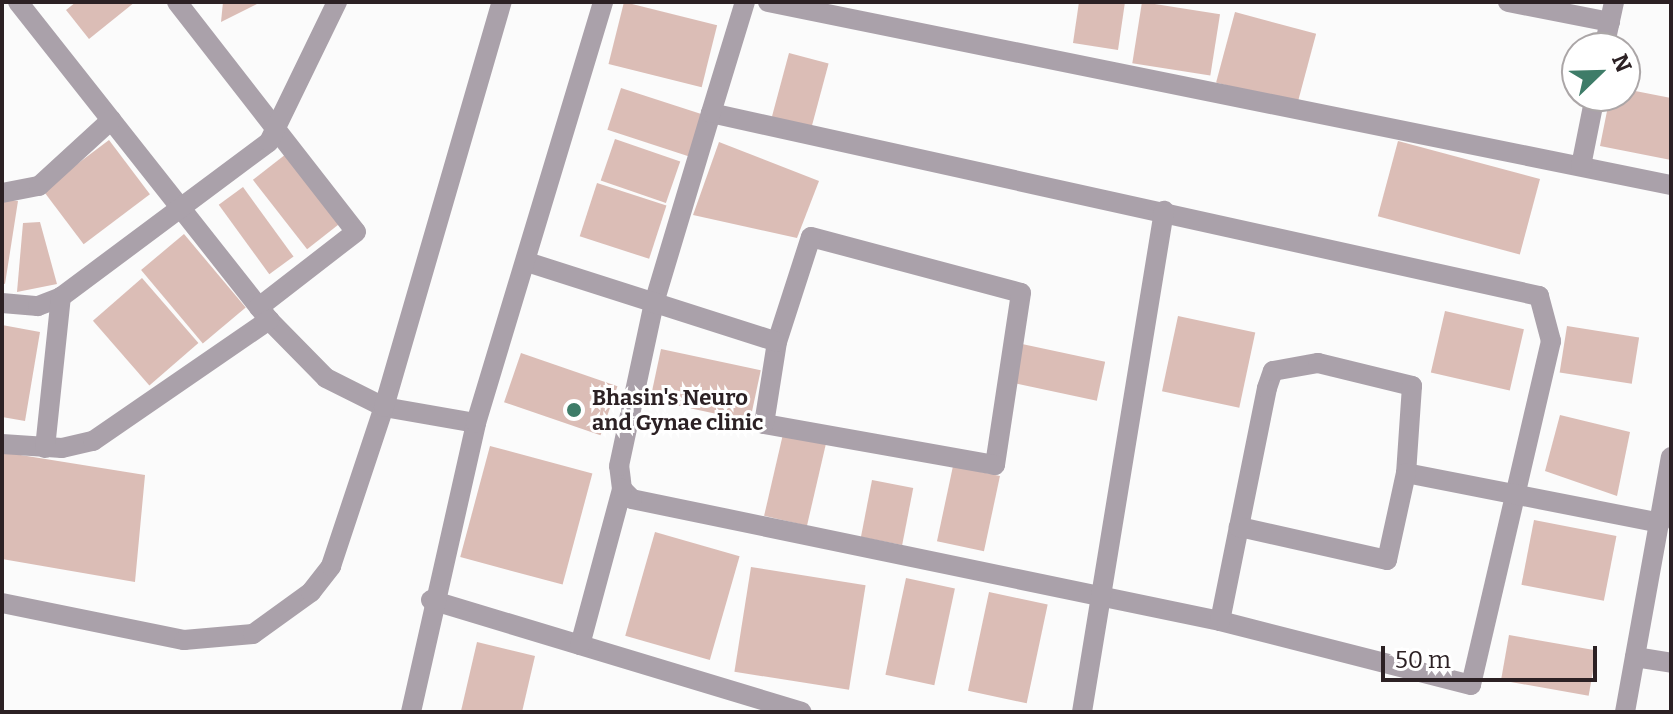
<!DOCTYPE html>
<style>
body{margin:0}
#map{position:relative;width:1673px;height:714px;overflow:hidden;background:#fbfbfb;font-family:Bitter,serif}
div>[style]{position:absolute}
[style*='--x']{left:calc(var(--x)*1px);top:calc(var(--y)*1px);width:calc(var(--w)*1px);rotate:calc(var(--a)*1deg)}
.building>*{inset:0;background:#dbbdb6;transform-origin:0 0}
.street>*{height:20px;margin:-10px;padding:0 10px;transform-origin:10px;border-radius:10px;background:#aaa1aa}
.dots>*{width:22px;height:22px;translate:-50% -50%;box-sizing:border-box;border:4px solid #fff;border-radius:50%}
span{translate:-50% -50%;white-space:nowrap;text-align:center;line-height:1.15;-webkit-text-stroke:6px #fff;paint-order:stroke}
.poi-label{font-size:22px;color:#2c2124;font-weight:700}
.left{translate:0 -50%;text-align:left}
.frame{position:absolute;inset:0;border:4px solid #2c2124;pointer-events:none}
.north{position:absolute;left:1561px;top:32px;width:80px;height:80px;box-sizing:border-box;background:#fff;border:2px solid #aba6a7;border-radius:50%;rotate:67deg;font-size:22px;font-weight:700;line-height:32px;text-align:center;color:#2c2124}
.north::after{content:'';display:block;margin:auto;width:28px;height:36px;background:#3e7c68;clip-path:polygon(50% 0,100% 100%,50% 72%,0 100%)}
.scale{position:absolute;left:1381px;top:646px;width:216px;height:36px;box-sizing:border-box;border:4px solid #2c2124;border-top:0;padding-left:10px;font-size:24px;line-height:28px;white-space:nowrap;color:#2c2124;-webkit-text-stroke:6px #fff;paint-order:stroke}
</style>
<div id="map">
<div class="building">
<i style="clip-path:polygon(76px 2px,135px 2px,89px 39px,66px 10px)"></i>
<i style="clip-path:polygon(223px 2px,261px 2px,221px 22px)"></i>
<i style="left:624px;top:2px;width:96px;height:64px;rotate:14deg"></i>
<i style="clip-path:polygon(1079px 2px,1125px 2px,1118px 50px,1073px 43px)"></i>
<i style="left:1142px;top:2px;width:79px;height:62px;rotate:9deg"></i>
<i style="left:1235px;top:12px;width:84px;height:73px;rotate:15deg"></i>
<i style="left:789px;top:53px;width:41px;height:66px;rotate:15deg"></i>
<i style="left:621px;top:88px;width:86px;height:44px;rotate:18deg"></i>
<i style="clip-path:polygon(1625px 89px,1671px 98px,1671px 160px,1600px 146px,1610px 96px,1625px 96px)"></i>
<i style="left:615px;top:139px;width:69px;height:44px;rotate:19deg"></i>
<i style="left:109px;top:140px;width:68px;height:83px;rotate:53deg"></i>
<i style="left:1398px;top:141px;width:147px;height:78px;rotate:15deg"></i>
<i style="clip-path:polygon(719px 142px,819px 181px,797px 238px,693px 215px)"></i>
<i style="left:286px;top:154px;width:88px;height:42px;rotate:52deg"></i>
<i style="left:597px;top:183px;width:73px;height:56px;rotate:18deg"></i>
<i style="left:243px;top:187px;width:86px;height:30px;rotate:54deg"></i>
<i style="clip-path:polygon(2px 199px,18px 201px,5px 284px,2px 283px)"></i>
<i style="clip-path:polygon(40px 222px,57px 284px,17px 292px,23px 223px)"></i>
<i style="left:184px;top:234px;width:96px;height:56px;rotate:50deg"></i>
<i style="left:142px;top:278px;width:86px;height:65px;rotate:49deg"></i>
<i style="left:1445px;top:311px;width:81px;height:63px;rotate:13deg"></i>
<i style="left:1178px;top:316px;width:79px;height:77px;rotate:12deg"></i>
<i style="clip-path:polygon(2px 325px,40px 332px,25px 421px,2px 417px)"></i>
<i style="left:1567px;top:326px;width:73px;height:47px;rotate:9deg"></i>
<i style="left:1022px;top:344px;width:85px;height:40px;rotate:12deg"></i>
<i style="left:661px;top:349px;width:102px;height:52px;rotate:12deg"></i>
<i style="left:521px;top:353px;width:102px;height:52px;rotate:19deg"></i>
<i style="clip-path:polygon(1560px 415px,1630px 432px,1617px 496px,1545px 471px)"></i>
<i style="left:783px;top:434px;width:44px;height:84px;rotate:13deg"></i>
<i style="left:490px;top:446px;width:106px;height:115px;rotate:15deg"></i>
<i style="clip-path:polygon(2px 452px,145px 475px,135px 582px,2px 559px)"></i>
<i style="left:953px;top:466px;width:48px;height:77px;rotate:12deg"></i>
<i style="left:872px;top:480px;width:42px;height:58px;rotate:11deg"></i>
<i style="left:1534px;top:520px;width:84px;height:66px;rotate:11deg"></i>
<i style="left:655px;top:532px;width:88px;height:108px;rotate:16deg"></i>
<i style="left:751px;top:567px;width:116px;height:106px;rotate:9deg"></i>
<i style="left:906px;top:578px;width:50px;height:99px;rotate:12deg"></i>
<i style="left:989px;top:592px;width:60px;height:101px;rotate:12deg"></i>
<i style="left:1509px;top:635px;width:89px;height:46px;rotate:10deg"></i>
<i style="clip-path:polygon(477px 642px,535px 656px,522px 712px,461px 711px)"></i>
</div>
<div class="street">
<i style="--x:18;--y:2;--w:405;--a:51.7"></i>
<i style="--x:269;--y:320;--w:81;--a:45.5"></i>
<i style="--x:326;--y:378;--w:65;--a:26.6"></i>
<i style="--x:384;--y:407;--w:93;--a:9.9"></i>
<i style="--x:177;--y:2;--w:291;--a:52.1"></i>
<i style="--x:356;--y:232;--w:123;--a:142.3"></i>
<i style="--x:768;--y:2;--w:921;--a:11.46"></i>
<i style="--x:1508;--y:2;--w:104;--a:11.1"></i>
<i style="--x:1604;--y:48;--w:47;--a:-77.7"></i>
<i style="--x:711;--y:113;--w:848;--a:12.46"></i>
<i style="--x:1539;--y:296;--w:47;--a:75.1"></i>
<i style="--x:1551;--y:341;--w:353;--a:103.1"></i>
<i style="--x:1471;--y:685;--w:259;--a:-165.7"></i>
<i style="--x:1220;--y:621;--w:601;--a:-168.28"></i>
<i style="--x:632;--y:499;--w:14;--a:-135"></i>
<i style="--x:622;--y:489;--w:23;--a:-97"></i>
<i style="--x:619;--y:466;--w:167;--a:-77.9"></i>
<i style="--x:654;--y:303;--w:198;--a:-73.3"></i>
<i style="--x:711;--y:113;--w:116;--a:-73"></i>
<i style="--x:1581;--y:166;--w:71;--a:-78.7"></i>
<i style="--x:2;--y:193;--w:38;--a:-11"></i>
<i style="--x:39;--y:186;--w:98;--a:-42.5"></i>
<i style="--x:811;--y:237;--w:217;--a:14.9"></i>
<i style="--x:1021;--y:293;--w:174;--a:98.6"></i>
<i style="--x:995;--y:465;--w:235;--a:-169.9"></i>
<i style="--x:764;--y:424;--w:83;--a:-81"></i>
<i style="--x:777;--y:342;--w:110;--a:-72.1"></i>
<i style="--x:527;--y:262;--w:262;--a:17.7"></i>
<i style="--x:2;--y:303;--w:36;--a:5"></i>
<i style="--x:38;--y:306;--w:25;--a:-21"></i>
<i style="--x:61;--y:297;--w:259;--a:-36.7"></i>
<i style="--x:269;--y:142;--w:156;--a:-64.1"></i>
<i style="--x:2;--y:444;--w:60;--a:3.8"></i>
<i style="--x:62;--y:448;--w:32;--a:-13"></i>
<i style="--x:93;--y:441;--w:214;--a:-34.5"></i>
<i style="--x:45;--y:448;--w:152;--a:-84"></i>
<i style="--x:1406;--y:473;--w:259;--a:11.1"></i>
<i style="--x:431;--y:600;--w:387;--a:16.8"></i>
<i style="--x:2;--y:603;--w:186;--a:11.5"></i>
<i style="--x:184;--y:640;--w:69;--a:-5"></i>
<i style="--x:253;--y:634;--w:72;--a:-35.9"></i>
<i style="--x:311;--y:592;--w:33;--a:-52"></i>
<i style="--x:331;--y:566;--w:168;--a:-71.6"></i>
<i style="--x:384;--y:407;--w:422;--a:-73.8"></i>
<i style="--x:1220;--y:621;--w:96;--a:-78.6"></i>
<i style="--x:1239;--y:527;--w:142;--a:-78.6"></i>
<i style="--x:1267;--y:388;--w:18;--a:-71"></i>
<i style="--x:1273;--y:371;--w:46;--a:-10.1"></i>
<i style="--x:1318;--y:363;--w:97;--a:13.7"></i>
<i style="--x:1412;--y:386;--w:87;--a:93.9"></i>
<i style="--x:1406;--y:473;--w:89;--a:102.3"></i>
<i style="--x:1387;--y:560;--w:152;--a:-167.4"></i>
<i style="--x:580;--y:645;--w:162;--a:-74.9"></i>
<i style="--x:1635;--y:657;--w:36;--a:9"></i>
<i style="--x:411;--y:712;--w:296;--a:-77.3"></i>
<i style="--x:476;--y:423;--w:440;--a:-73.2"></i>
<i style="--x:1082;--y:712;--w:508;--a:-80.7"></i>
<i style="--x:1625;--y:712;--w:259;--a:-79.8"></i>
</div>
<div class="dots">
<i style="left:574px;top:410px;background:#3e7c68"></i>
</div>
<div class="poi-label">
<span class="left" style="left:592px;top:410px">Bhasin's Neuro<br>and Gynae clinic</span>
</div>
<div class="frame"></div>
<div class="north">N</div>
<div class="scale">50 m</div>
</div>
